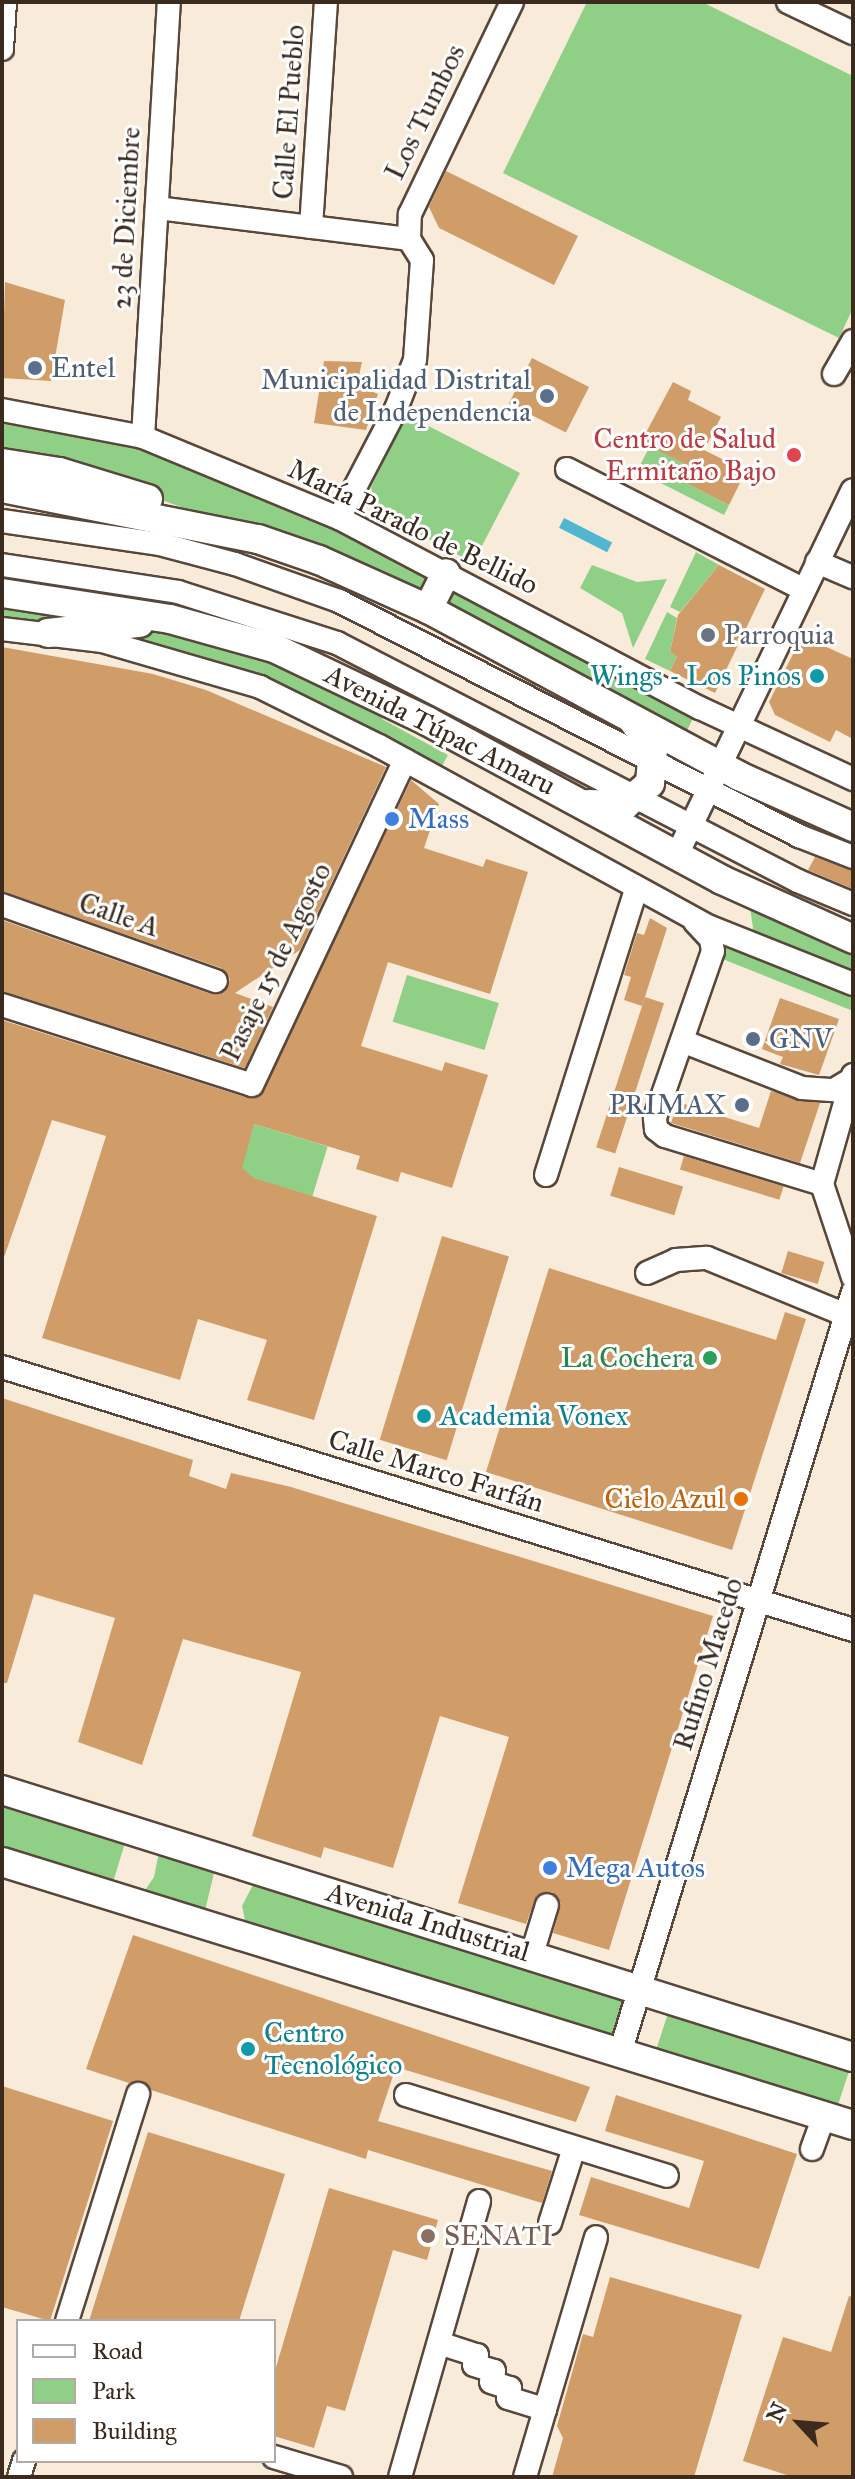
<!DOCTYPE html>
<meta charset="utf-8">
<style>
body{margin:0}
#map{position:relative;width:855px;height:2479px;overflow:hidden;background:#f9ebda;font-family:"IM FELL Great Primer",serif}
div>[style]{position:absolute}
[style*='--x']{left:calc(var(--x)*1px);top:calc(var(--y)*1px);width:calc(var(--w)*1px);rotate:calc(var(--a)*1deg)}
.green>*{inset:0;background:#8fcf86;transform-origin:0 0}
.water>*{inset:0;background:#51b7d0;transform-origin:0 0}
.building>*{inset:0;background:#d09c68;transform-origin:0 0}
.roads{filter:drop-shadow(2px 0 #58473a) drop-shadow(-2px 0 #58473a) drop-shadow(0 2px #58473a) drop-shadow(0 -2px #58473a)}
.minor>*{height:22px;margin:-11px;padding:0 11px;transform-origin:11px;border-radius:11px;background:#fff}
.major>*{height:28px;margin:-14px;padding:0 14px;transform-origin:14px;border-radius:14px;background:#fff}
.dots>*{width:22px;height:22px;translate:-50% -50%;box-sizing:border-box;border:4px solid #fff;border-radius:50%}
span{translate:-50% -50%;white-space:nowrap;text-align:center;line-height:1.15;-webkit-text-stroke:6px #fff;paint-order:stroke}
.street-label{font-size:28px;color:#3b2a1e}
.service-label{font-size:28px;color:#4e5e75}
.left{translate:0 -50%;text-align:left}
.right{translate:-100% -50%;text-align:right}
.health-label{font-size:28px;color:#be3a42}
.worship-label{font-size:28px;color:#5b616d}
.culture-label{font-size:28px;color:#0d838f}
.shop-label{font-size:28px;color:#366cbe}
.leisure-label{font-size:28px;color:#27864d}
.food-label{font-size:28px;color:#c56008}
.education-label{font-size:28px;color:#785e54}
.frame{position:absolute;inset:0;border:4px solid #3b2a1e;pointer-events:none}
.legend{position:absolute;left:16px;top:2319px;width:260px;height:144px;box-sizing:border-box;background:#fff;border:2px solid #b1aaa5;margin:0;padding:10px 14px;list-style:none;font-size:24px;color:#3b2a1e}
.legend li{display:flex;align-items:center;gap:16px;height:40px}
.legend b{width:40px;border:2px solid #b1aaa5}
.north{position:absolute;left:759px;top:2383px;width:80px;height:80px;-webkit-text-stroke:6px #fff;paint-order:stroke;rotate:296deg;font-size:22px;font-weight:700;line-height:32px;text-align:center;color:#3b2a1e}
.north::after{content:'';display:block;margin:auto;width:28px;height:36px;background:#3b2a1e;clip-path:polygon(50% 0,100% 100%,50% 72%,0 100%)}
</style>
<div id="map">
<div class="green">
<i style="clip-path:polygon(587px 2px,702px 2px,853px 76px,853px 308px,839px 338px,503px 173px)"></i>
<i style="clip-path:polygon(2px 414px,142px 440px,338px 522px,436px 575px,426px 595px,131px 489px,2px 458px)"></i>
<i style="clip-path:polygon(407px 415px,520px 473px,473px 563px,376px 511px,371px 487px)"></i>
<i style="clip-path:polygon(650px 446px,685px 464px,678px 479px,729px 505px,724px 515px,637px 471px)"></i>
<i style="clip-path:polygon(696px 552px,719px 565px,680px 612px,670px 607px)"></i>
<i style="clip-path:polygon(592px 565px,637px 582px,667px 579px,633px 648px,622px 613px,580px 588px)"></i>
<i style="clip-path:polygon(452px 587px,697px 710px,682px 741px,443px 604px)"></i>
<i style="clip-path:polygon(2px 596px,140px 619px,2px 625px)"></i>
<i style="clip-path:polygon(667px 612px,677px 618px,670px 652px,677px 657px,670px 671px,645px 659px)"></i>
<i style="clip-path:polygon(172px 622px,389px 705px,382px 719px,448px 755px,438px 773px,400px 753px,107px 638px)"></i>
<i style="clip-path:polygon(749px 900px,853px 947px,853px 978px,748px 940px,753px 928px)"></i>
<i style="clip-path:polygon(697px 924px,853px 986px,853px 1011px,715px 956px)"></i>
<i style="left:407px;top:975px;width:96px;height:49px;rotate:17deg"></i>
<i style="left:254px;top:1124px;width:77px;height:52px;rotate:17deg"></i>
<i style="clip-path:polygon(2px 1793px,125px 1843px,114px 1879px,102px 1887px,2px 1857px)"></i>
<i style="clip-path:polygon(159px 1852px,215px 1869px,203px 1919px,139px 1899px,154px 1877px)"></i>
<i style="clip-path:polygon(254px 1883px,635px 1989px,616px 2048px,248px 1934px,242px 1906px)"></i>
<i style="left:672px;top:2001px;width:190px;height:61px;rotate:18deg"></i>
</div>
<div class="water">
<i style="left:564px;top:518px;width:54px;height:11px;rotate:27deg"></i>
</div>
<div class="building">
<i style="clip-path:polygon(446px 171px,578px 236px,554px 285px,439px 228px,429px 207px)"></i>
<i style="clip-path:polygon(5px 282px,65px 300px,51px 381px,2px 378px)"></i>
<i style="left:532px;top:358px;width:64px;height:51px;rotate:27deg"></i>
<i style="clip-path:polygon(324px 361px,362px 362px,357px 385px,378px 394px,366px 430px,314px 423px)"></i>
<i style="clip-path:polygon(673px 382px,691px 391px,688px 400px,721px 417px,704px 450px,746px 471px,729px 505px,678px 479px,685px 464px,641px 442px)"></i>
<i style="clip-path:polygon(719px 565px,765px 589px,715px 693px,670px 671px,677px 657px,670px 652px,678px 615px)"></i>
<i style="clip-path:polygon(802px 636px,853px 659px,853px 739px,836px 730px,830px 742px,775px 715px,769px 702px)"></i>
<i style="clip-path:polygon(2px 647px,153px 674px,206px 690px,386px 767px,300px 950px,235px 993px,273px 1007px,245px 1068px,2px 991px,2px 920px,211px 994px,224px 992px,230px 979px,221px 968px,2px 891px)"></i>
<i style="clip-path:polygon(411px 780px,439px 804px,424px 848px,483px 867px,486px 859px,528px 872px,490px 994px,388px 962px,361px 1046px,442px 1071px,445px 1062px,488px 1075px,452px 1188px,401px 1172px,398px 1182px,356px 1169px,360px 1156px,254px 1124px,242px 1168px,254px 1178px,377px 1216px,314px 1420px,247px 1400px,267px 1340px,198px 1319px,180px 1380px,42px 1338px,106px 1136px,52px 1120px,2px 1263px,2px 1020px,248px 1098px,260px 1096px)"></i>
<i style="clip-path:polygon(815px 857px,853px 871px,853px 889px,808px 870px)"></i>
<i style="clip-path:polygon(650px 918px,667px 928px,642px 1006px,624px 1000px,631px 977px,624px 975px,637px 933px,644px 935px)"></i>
<i style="left:645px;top:997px;width:20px;height:158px;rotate:18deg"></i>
<i style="clip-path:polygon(780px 998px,839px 1019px,819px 1075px,780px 1064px,783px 1057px,762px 1049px)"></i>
<i style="clip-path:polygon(771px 1091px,820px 1103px,800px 1163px,671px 1123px,678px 1102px,759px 1128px)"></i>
<i style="left:684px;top:1156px;width:104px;height:14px;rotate:17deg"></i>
<i style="left:619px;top:1167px;width:67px;height:30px;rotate:17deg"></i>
<i style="left:442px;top:1236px;width:70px;height:213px;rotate:17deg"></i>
<i style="left:788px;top:1251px;width:38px;height:23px;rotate:17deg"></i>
<i style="clip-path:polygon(549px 1268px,776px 1340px,785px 1312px,806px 1319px,732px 1550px,486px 1472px)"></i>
<i style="clip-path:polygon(2px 1398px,193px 1460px,189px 1476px,226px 1489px,231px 1473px,291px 1487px,713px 1616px,609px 1950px,553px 1933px,561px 1903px,552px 1892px,537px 1895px,526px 1924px,458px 1903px,509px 1737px,440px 1716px,393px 1868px,324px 1847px,321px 1858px,252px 1836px,301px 1672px,183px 1639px,142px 1765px,78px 1742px,115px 1618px,34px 1594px,7px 1683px,2px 1683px)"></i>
<i style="clip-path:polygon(133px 1935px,590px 2087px,576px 2122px,396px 2067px,378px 2121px,552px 2171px,542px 2203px,368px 2150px,366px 2159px,151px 2090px,143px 2081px,129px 2083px,86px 2069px)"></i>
<i style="clip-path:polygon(2px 2086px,113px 2121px,50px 2321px,2px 2307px)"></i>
<i style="clip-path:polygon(616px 2095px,797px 2154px,759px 2269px,579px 2215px,591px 2177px,689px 2208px,704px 2161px,605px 2131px)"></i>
<i style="clip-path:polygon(148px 2132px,285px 2174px,239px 2321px,89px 2321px)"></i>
<i style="clip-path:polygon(329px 2188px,438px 2220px,427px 2260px,393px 2250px,345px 2411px,327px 2406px,314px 2448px,274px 2436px,274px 2374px)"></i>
<i style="clip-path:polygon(610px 2277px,742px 2315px,694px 2477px,552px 2477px,563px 2438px,557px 2426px,583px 2334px,593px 2337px)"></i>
<i style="clip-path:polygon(849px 2296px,853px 2297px,853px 2477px,793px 2477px,743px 2461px,783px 2337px,831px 2352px)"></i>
</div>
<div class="roads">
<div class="minor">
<i style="--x:788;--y:2;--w:72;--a:25.5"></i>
<i style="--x:2;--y:49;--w:47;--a:-86.3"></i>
<i style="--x:157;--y:208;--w:254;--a:7"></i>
<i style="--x:311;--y:227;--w:225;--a:-86.2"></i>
<i style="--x:834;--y:374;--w:38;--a:-60"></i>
<i style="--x:2;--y:410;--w:144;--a:10.8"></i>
<i style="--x:143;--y:437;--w:212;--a:22.5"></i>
<i style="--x:339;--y:518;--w:408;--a:27.8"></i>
<i style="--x:700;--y:708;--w:169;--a:24.9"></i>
<i style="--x:143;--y:437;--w:436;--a:-86.6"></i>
<i style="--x:567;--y:469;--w:265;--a:27"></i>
<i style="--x:339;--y:518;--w:123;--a:-62.4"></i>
<i style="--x:396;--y:409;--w:53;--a:-68.8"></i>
<i style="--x:415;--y:360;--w:100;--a:-86"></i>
<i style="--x:422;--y:260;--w:25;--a:-122"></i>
<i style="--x:409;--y:239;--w:25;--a:-88"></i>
<i style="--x:410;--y:214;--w:235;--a:-64.3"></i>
<i style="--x:2;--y:521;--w:160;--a:8.3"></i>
<i style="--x:160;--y:544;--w:78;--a:14.9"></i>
<i style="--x:235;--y:564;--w:110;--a:19.6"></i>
<i style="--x:339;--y:601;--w:517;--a:27.06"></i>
<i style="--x:799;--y:836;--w:58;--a:21.3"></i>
<i style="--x:817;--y:562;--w:39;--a:23"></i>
<i style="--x:2;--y:565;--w:178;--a:8.7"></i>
<i style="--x:178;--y:592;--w:167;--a:17.8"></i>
<i style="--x:337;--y:643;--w:519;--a:27.31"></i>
<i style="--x:798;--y:881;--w:60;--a:22.7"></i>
<i style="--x:2;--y:629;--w:101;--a:6.8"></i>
<i style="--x:102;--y:641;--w:165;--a:16.2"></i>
<i style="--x:260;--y:687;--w:133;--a:26.4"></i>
<i style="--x:379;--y:746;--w:377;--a:28.7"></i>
<i style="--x:710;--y:927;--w:154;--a:21.7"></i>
<i style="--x:676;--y:857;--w:407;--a:-64.3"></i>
<i style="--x:2;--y:905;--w:227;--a:19.6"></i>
<i style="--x:695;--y:922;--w:23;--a:47"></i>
<i style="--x:711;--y:939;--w:12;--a:81"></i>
<i style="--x:713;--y:951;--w:177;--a:109.2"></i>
<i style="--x:655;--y:1118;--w:11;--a:85"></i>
<i style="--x:656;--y:1129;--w:11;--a:38"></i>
<i style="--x:665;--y:1136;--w:164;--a:17"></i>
<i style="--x:2;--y:1005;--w:262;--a:17.7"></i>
<i style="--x:252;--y:1085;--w:359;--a:-64.8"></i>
<i style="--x:682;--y:1041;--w:129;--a:21.4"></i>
<i style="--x:802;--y:1088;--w:32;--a:4"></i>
<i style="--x:834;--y:1090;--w:17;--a:-31"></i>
<i style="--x:853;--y:1075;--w:113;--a:105.9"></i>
<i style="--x:822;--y:1184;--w:98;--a:71.6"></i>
<i style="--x:546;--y:1175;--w:299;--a:-72.5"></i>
<i style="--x:647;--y:1273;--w:32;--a:-24"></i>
<i style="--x:676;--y:1260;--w:31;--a:-4"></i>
<i style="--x:707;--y:1258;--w:158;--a:22.3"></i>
<i style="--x:2;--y:1367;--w:891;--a:17.17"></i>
<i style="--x:532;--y:1954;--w:51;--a:-73"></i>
<i style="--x:620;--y:2053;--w:796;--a:-72.98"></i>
<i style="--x:406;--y:2095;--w:273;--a:17.2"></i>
<i style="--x:812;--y:2149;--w:35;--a:-70"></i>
<i style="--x:550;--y:2223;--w:79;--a:-72.3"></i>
<i style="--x:67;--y:2321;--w:238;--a:-72.6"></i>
<i style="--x:439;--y:2343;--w:40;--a:18"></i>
<i style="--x:477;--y:2355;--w:10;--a:107"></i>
<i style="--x:474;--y:2365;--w:21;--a:17"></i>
<i style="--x:494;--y:2371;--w:11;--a:105"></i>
<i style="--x:491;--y:2382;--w:20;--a:18"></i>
<i style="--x:510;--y:2388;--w:10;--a:101"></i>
<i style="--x:508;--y:2398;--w:39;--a:17"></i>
<i style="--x:274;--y:2457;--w:70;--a:16.6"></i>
<i style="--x:19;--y:2477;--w:17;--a:-73"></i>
<i style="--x:400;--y:2477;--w:287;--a:-74"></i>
<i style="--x:525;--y:2477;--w:250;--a:-73.5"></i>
</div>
<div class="major">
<i style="--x:2;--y:463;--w:58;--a:9"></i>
<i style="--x:59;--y:472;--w:93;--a:16.9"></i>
<i style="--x:2;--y:488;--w:261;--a:11.3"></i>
<i style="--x:258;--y:539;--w:65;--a:19"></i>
<i style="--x:319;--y:560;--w:120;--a:24.2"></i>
<i style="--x:428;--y:609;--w:353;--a:28.2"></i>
<i style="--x:739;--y:776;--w:125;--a:24.1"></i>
<i style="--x:2;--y:593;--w:170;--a:8.8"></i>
<i style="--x:170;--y:619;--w:108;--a:15.6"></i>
<i style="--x:274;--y:648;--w:170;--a:25.5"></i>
<i style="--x:427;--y:721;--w:335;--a:28.3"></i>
<i style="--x:722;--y:880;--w:144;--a:24.2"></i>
<i style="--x:428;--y:609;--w:40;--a:-63.4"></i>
<i style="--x:48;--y:633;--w:92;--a:-6.3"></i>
<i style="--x:589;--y:804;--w:36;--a:2"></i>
<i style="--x:625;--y:805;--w:33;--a:-41"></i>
<i style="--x:650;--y:783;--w:34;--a:-85"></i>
<i style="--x:653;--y:749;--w:33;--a:-125"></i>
<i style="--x:2;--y:1790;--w:892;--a:17.42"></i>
<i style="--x:2;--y:1862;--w:891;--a:17.17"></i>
</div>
</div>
<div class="dots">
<i style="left:35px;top:368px;background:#5c6f8a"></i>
<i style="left:547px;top:396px;background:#5c6f8a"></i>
<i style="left:794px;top:455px;background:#e0444e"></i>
<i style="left:708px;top:635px;background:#6b7280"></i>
<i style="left:817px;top:676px;background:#0f9aa8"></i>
<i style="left:392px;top:819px;background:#3f7fe0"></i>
<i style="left:753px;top:1039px;background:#5c6f8a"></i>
<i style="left:742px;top:1105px;background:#5c6f8a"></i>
<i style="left:710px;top:1358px;background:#2e9e5b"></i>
<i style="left:424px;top:1416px;background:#0f9aa8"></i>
<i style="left:741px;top:1499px;background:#e8710a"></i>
<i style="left:550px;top:1868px;background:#3f7fe0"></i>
<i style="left:248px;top:2049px;background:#0f9aa8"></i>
<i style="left:428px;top:2236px;background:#8d6e63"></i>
</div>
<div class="street-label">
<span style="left:289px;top:112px;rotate:-86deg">Calle El Pueblo</span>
<span style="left:425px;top:112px;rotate:-64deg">Los Tumbos</span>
<span style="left:126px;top:218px;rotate:-87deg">23 de Diciembre</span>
<span style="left:413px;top:527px;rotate:26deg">María Parado de Bellido</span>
<span style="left:440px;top:730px;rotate:27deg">Avenida Túpac Amaru</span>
<span style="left:119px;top:915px;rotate:19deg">Calle A</span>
<span style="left:276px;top:962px;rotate:-64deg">Pasaje 15 de Agosto</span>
<span style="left:436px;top:1471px;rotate:17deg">Calle Marco Farfán</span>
<span style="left:708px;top:1664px;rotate:-73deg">Rufino Macedo</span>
<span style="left:428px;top:1922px;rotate:17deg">Avenida Industrial</span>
</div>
<div class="service-label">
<span class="left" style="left:51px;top:368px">Entel</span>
<span class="right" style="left:531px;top:396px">Municipalidad Distrital<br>de Independencia</span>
<span class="left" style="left:769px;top:1039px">GNV</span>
<span class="right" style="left:726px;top:1105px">PRIMAX</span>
</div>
<div class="health-label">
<span class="right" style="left:776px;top:455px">Centro de Salud<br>Ermitaño Bajo</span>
</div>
<div class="worship-label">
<span class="left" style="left:724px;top:635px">Parroquia</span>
</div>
<div class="culture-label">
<span class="right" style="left:801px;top:676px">Wings - Los Pinos</span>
<span class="left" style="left:440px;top:1416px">Academia Vonex</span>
<span class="left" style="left:264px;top:2049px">Centro<br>Tecnológico</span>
</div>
<div class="shop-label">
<span class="left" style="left:408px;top:819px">Mass</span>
<span class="left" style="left:566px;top:1868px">Mega Autos</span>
</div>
<div class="leisure-label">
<span class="right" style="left:694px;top:1358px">La Cochera</span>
</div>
<div class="food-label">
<span class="right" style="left:725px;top:1499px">Cielo Azul</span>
</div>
<div class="education-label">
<span class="left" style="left:444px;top:2236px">SENATI</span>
</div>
<div class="frame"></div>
<ul class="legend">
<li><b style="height:10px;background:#fff"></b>Road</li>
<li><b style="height:22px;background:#8fcf86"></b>Park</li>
<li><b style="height:22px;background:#d09c68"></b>Building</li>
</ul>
<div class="north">N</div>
</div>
